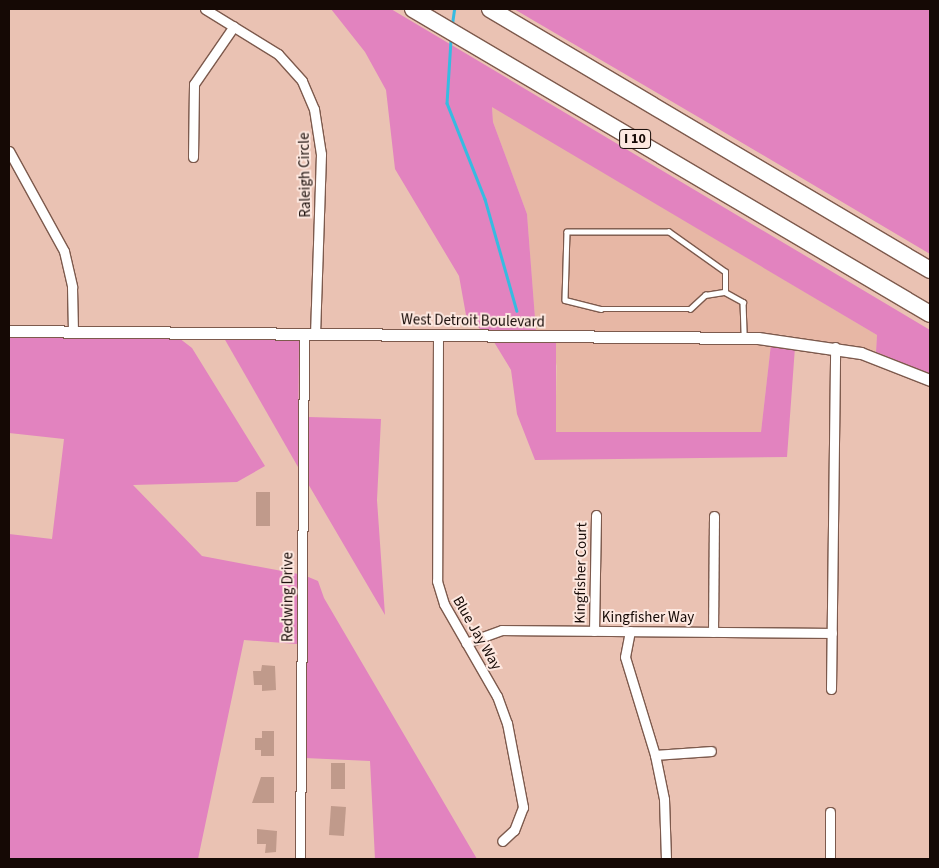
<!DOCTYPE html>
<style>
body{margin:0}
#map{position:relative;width:939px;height:868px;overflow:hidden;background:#eac2b3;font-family:"Source Sans 3",sans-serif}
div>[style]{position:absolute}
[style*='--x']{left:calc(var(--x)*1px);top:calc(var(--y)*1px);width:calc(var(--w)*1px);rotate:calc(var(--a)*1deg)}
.built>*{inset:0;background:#e7b7a5}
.green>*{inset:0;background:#e283bf}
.stream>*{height:2.5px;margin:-1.25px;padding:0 1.25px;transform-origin:1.25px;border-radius:1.25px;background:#37bbe1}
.building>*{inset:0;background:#c09a8b;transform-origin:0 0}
.roads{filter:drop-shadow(1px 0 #7d5a4d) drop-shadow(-1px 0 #7d5a4d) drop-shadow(0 1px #7d5a4d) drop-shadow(0 -1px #7d5a4d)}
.service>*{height:4.5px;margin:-2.25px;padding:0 2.25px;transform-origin:2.25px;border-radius:2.25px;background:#fff}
.minor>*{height:9px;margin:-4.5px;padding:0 4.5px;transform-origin:4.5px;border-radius:4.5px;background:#fff}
.tertiary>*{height:11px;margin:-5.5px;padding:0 5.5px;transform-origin:5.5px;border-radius:5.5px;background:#fff}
.motorway>*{height:16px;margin:-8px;padding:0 8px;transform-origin:8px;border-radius:8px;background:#fff}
span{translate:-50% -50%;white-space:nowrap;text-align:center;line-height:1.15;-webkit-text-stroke:4px #fde8e0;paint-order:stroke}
.shield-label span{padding:1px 4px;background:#fde8e0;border:1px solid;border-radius:4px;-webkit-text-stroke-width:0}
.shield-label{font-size:14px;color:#150905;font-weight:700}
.street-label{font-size:15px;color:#150905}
.frame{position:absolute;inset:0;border:10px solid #150905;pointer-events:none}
</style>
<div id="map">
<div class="built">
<i style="clip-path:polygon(492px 106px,877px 335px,876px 352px,779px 334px,536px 331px,527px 214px,493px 122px)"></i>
<i style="clip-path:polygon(537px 342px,771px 344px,761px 432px,555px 432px,557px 366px,550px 343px)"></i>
</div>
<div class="green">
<i style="clip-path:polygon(331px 9px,391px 9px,930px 330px,930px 374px,876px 352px,877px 335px,492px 107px,493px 122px,527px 214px,536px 331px,483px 332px,466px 315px,459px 276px,395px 169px,386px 90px,365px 52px)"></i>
<i style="clip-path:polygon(514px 9px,930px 9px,930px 254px,717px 128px)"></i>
<i style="clip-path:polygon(9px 336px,179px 338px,192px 348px,265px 466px,237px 482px,133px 485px,202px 556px,298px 574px,297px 644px,244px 640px,198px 859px,9px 859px,9px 534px,52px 539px,64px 439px,9px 433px)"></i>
<i style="clip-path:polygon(224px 338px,299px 339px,298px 467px)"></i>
<i style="clip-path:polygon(494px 342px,556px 343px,556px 432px,761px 432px,771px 344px,795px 347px,787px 457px,535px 460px,517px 414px,511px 370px)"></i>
<i style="clip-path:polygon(308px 417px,381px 419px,377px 500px,385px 615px,307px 482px)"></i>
<i style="clip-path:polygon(306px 576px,318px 581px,324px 598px,477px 859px,375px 859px,370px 761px,305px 758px)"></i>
</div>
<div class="stream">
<i style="--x:452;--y:24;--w:15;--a:-82"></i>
<i style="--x:451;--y:40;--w:63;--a:93.6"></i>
<i style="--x:447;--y:103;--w:103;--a:68.4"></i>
<i style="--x:485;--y:199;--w:116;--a:74.1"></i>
</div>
<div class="building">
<i style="left:256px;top:492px;width:14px;height:34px"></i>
<i style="clip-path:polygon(262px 665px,275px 666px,276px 690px,262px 691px,262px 685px,254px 685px,253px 671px,261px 671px)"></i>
<i style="clip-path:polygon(262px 731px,274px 731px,274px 756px,261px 756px,261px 750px,255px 750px,255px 738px,262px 738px)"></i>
<i style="left:331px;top:763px;width:14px;height:26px"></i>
<i style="clip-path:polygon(261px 777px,274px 777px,274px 803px,252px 803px)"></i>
<i style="left:331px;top:806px;width:15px;height:29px;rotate:4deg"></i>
<i style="clip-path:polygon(257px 829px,277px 831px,276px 852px,265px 853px,266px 844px,257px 844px)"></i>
</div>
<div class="roads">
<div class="service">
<i style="--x:725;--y:292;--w:20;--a:-90"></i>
<i style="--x:725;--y:272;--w:69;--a:-144.5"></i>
<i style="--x:669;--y:232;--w:102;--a:180"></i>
<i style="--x:567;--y:232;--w:68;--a:91.7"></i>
<i style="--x:565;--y:300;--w:37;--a:14"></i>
<i style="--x:601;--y:309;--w:89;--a:0"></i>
<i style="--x:690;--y:309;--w:21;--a:-43"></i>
<i style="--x:705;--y:295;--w:20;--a:-9"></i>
<i style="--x:725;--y:292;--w:21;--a:29"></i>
<i style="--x:743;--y:302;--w:35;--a:88"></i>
</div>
<div class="minor">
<i style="--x:205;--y:9;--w:86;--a:31.7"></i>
<i style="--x:278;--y:54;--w:36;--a:48"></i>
<i style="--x:302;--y:81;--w:30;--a:67"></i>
<i style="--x:314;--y:109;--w:46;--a:81.2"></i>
<i style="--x:321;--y:154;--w:180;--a:91.9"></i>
<i style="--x:9;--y:151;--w:114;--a:61.2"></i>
<i style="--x:64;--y:251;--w:37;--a:77"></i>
<i style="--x:72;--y:287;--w:45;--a:88.7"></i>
<i style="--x:193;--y:157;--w:73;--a:-89.2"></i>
<i style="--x:194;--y:84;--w:70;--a:-55.4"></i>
<i style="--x:438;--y:336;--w:245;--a:90.2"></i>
<i style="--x:437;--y:581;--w:24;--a:73"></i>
<i style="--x:444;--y:604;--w:106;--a:60.1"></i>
<i style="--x:497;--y:696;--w:29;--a:70"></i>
<i style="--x:507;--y:723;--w:86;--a:79.2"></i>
<i style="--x:523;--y:807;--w:25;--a:111"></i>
<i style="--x:514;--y:830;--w:16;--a:137"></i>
<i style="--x:594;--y:631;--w:116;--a:-89"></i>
<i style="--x:630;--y:631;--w:26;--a:101"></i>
<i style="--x:625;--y:657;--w:102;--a:73"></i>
<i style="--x:655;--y:755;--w:45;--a:78.4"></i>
<i style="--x:664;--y:799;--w:60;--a:88.1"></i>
<i style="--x:713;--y:632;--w:116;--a:-89.5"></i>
<i style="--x:466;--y:643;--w:38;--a:-20"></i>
<i style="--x:502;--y:630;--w:330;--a:0.5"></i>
<i style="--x:831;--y:689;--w:342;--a:-89.3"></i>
<i style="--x:655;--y:755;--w:56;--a:-4.1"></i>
<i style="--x:830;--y:812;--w:47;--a:90"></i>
<i style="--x:300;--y:859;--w:525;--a:-89.56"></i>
</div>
<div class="tertiary">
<i style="--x:9;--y:331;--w:749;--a:0.54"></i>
<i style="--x:758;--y:338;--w:104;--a:8.3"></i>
<i style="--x:861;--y:353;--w:74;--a:21.4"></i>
</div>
<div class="motorway">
<i style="--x:413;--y:9;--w:600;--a:30.54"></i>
<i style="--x:490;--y:9;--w:512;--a:30.68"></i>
</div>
</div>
<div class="shield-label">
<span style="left:635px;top:139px">I 10</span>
</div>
<div class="street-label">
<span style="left:305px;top:175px;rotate:-91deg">Raleigh Circle</span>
<span style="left:473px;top:321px;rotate:1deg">West Detroit Boulevard</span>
<span style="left:581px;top:573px;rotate:-89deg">Kingfisher Court</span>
<span style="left:288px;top:597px;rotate:-90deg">Redwing Drive</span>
<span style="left:648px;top:618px">Kingfisher Way</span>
<span style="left:477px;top:633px;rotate:60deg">Blue Jay Way</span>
</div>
<div class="frame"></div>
</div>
